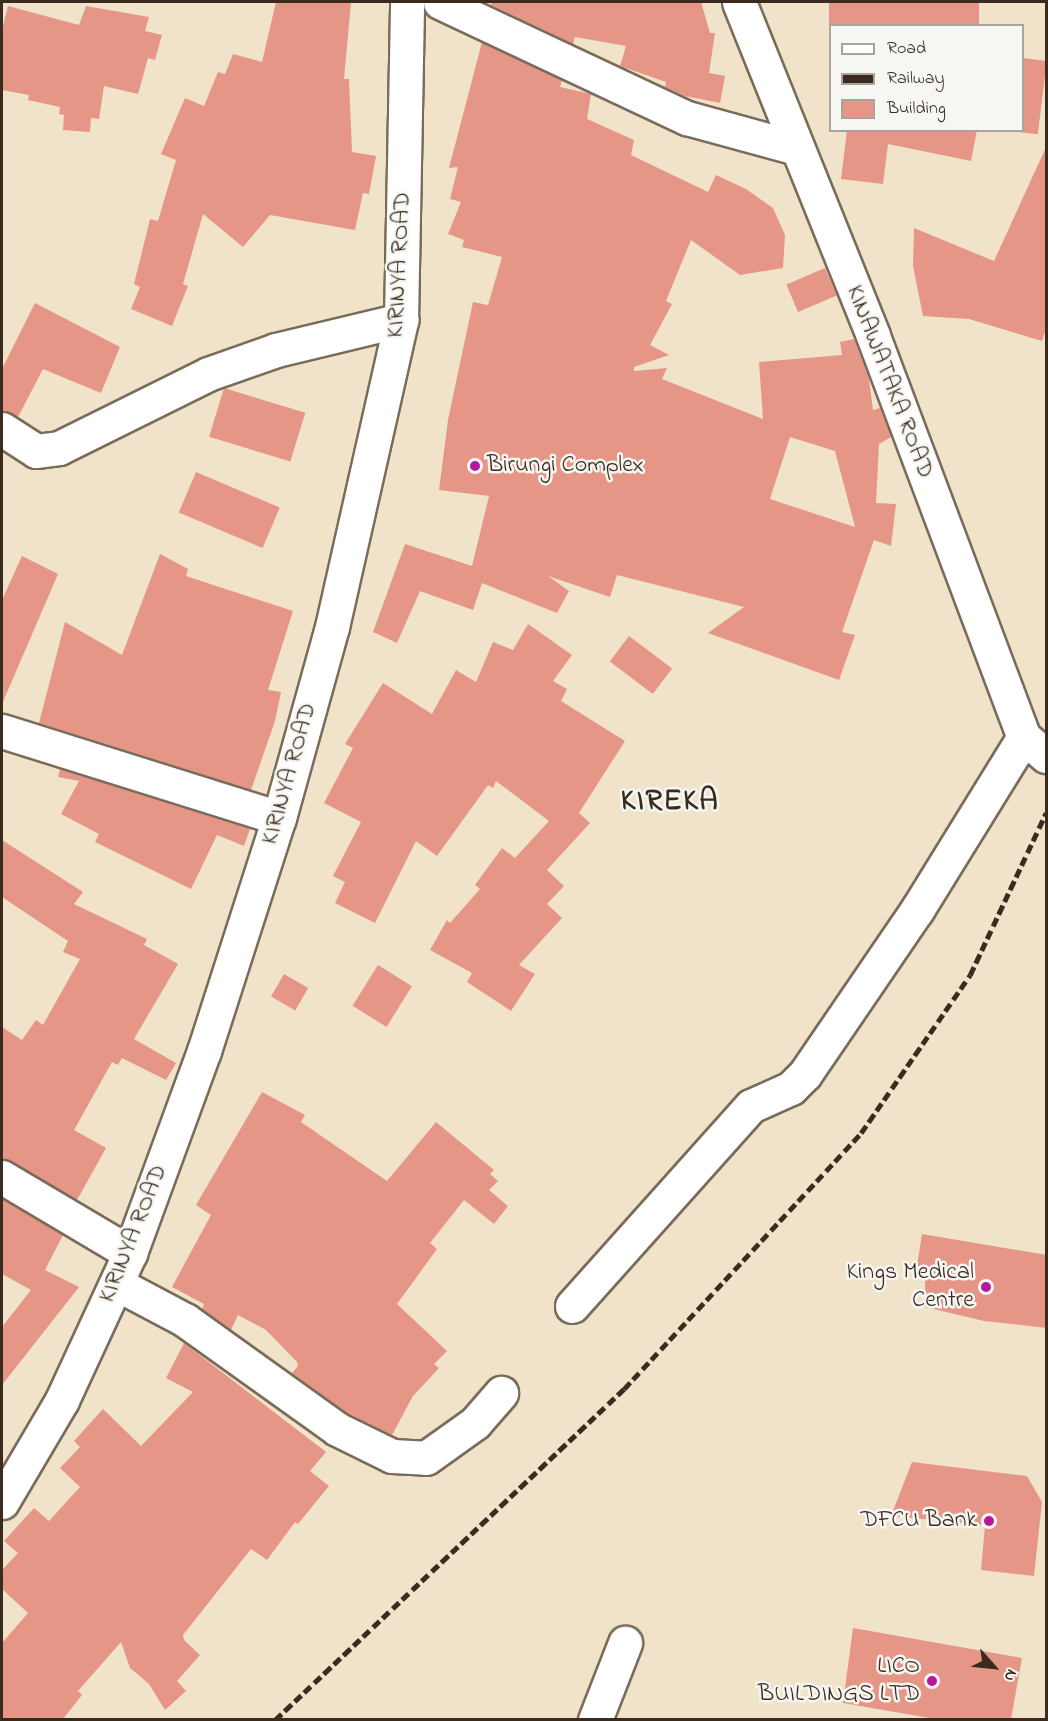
<!DOCTYPE html>
<style>
body{margin:0}
#map{position:relative;width:1048px;height:1721px;overflow:hidden;background:#f0e3c9;font-family:"Indie Flower",sans-serif}
div>[style]{position:absolute}
[style*='--x']{left:calc(var(--x)*1px);top:calc(var(--y)*1px);width:calc(var(--w)*1px);rotate:calc(var(--a)*1deg)}
.building>*{inset:0;background:#e69687;transform-origin:0 0}
.roads{filter:drop-shadow(2px 0 #7a6b5a) drop-shadow(-2px 0 #7a6b5a) drop-shadow(0 2px #7a6b5a) drop-shadow(0 -2px #7a6b5a)}
.minor>*{height:33px;margin:-16.5px;padding:0 16.5px;transform-origin:16.5px;border-radius:16.5px;background:#fff}
.major>*{height:33px;margin:-16.5px;padding:0 16.5px;transform-origin:16.5px;border-radius:16.5px;background:#fff}
.rail>*{height:4.5px;margin-top:-2.25px;transform-origin:0;background:repeating-linear-gradient(90deg,#3b2a1e 0 9px,transparent 0 13.5px)}
.dots>*{width:16px;height:16px;translate:-50% -50%;box-sizing:border-box;border:3px solid #f6f6f2;border-radius:50%}
span{translate:-50% -50%;white-space:nowrap;text-align:center;line-height:1.15;-webkit-text-stroke:5px #f6f6f2;paint-order:stroke}
.street-label{font-size:24px;color:#3b2a1e}
.poi-label{font-size:24px;color:#3b2a1e}
.left{translate:0 -50%;text-align:left}
.right{translate:-100% -50%;text-align:right}
.district-label{font-size:30px;color:#3b2a1e;font-weight:700;letter-spacing:1.5px}
.frame{position:absolute;inset:0;border:3px solid #3b2a1e;pointer-events:none}
.legend{position:absolute;left:829px;top:24px;width:195px;height:108px;box-sizing:border-box;background:#f6f6f2;border:2px solid #aba49d;margin:0;padding:8px 10px;list-style:none;font-size:18px;color:#3b2a1e}
.legend li{display:flex;align-items:center;gap:12px;height:30px}
.legend b{width:30px;border:2px solid #aba49d}
.north{position:absolute;left:964px;top:1637px;width:60px;height:60px;-webkit-text-stroke:4px #f6f6f2;paint-order:stroke;rotate:117deg;font-size:16px;font-weight:700;line-height:24px;text-align:center;color:#3b2a1e}
.north::after{content:'';display:block;margin:auto;width:21px;height:27px;background:#3b2a1e;clip-path:polygon(50% 0,100% 100%,50% 72%,0 100%)}
</style>
<div id="map">
<div class="building">
<i style="clip-path:polygon(276px 2px,351px 2px,344px 79px,349px 79px,352px 152px,376px 156px,369px 194px,363px 193px,355px 230px,270px 215px,243px 247px,203px 214px,183px 284px,188px 286px,172px 326px,131px 309px,140px 287px,134px 284px,150px 219px,158px 221px,176px 160px,161px 154px,185px 98px,204px 106px,218px 72px,225px 74px,233px 54px,262px 62px)"></i>
<i style="clip-path:polygon(492px 2px,701px 2px,710px 33px,715px 33px,709px 73px,725px 76px,720px 103px,685px 96px,665px 87px,666px 82px,620px 66px,626px 46px,575px 37px,573px 44px,491px 5px)"></i>
<i style="left:829px;top:2px;width:150px;height:24px"></i>
<i style="clip-path:polygon(8px 6px,79px 25px,86px 6px,149px 17px,145px 31px,162px 35px,155px 60px,148px 58px,138px 94px,104px 86px,99px 119px,91px 118px,90px 132px,63px 130px,64px 115px,59px 114px,60px 107px,28px 100px,29px 95px,2px 90px,2px 30px)"></i>
<i style="clip-path:polygon(evenodd,482px 42px,562px 80px,560px 87px,591px 94px,587px 119px,634px 140px,631px 155px,708px 192px,716px 175px,746px 189px,773px 208px,785px 235px,783px 268px,740px 275px,691px 240px,666px 301px,672px 304px,650px 345px,669px 355px,634px 367px,634px 371px,667px 368px,662px 379px,763px 419px,759px 362px,842px 355px,840px 342px,854px 339px,869px 379px,873px 410px,880px 408px,891px 437px,879px 444px,876px 503px,896px 504px,891px 546px,874px 540px,842px 632px,855px 635px,839px 680px,708px 633px,744px 607px,617px 575px,610px 597px,548px 576px,569px 591px,557px 613px,482px 583px,473px 610px,420px 591px,397px 643px,373px 632px,405px 544px,472px 566px,489px 496px,439px 490px,448px 420px,473px 302px,488px 305px,502px 257px,462px 247px,464px 240px,448px 234px,461px 202px,450px 199px,458px 167px,449px 168px,482px 42px,790px 437px,835px 451px,855px 527px,770px 499px,790px 437px)"></i>
<i style="left:1023px;top:58px;width:24px;height:74px;rotate:7deg"></i>
<i style="clip-path:polygon(847px 130px,977px 130px,971px 161px,888px 144px,883px 184px,841px 179px)"></i>
<i style="clip-path:polygon(1047px 145px,1047px 326px,1042px 341px,969px 319px,923px 316px,913px 266px,914px 228px,994px 261px)"></i>
<i style="left:825px;top:268px;width:30px;height:42px;rotate:67deg"></i>
<i style="clip-path:polygon(35px 303px,120px 347px,101px 393px,43px 369px,18px 417px,2px 411px,2px 369px)"></i>
<i style="left:224px;top:388px;width:85px;height:51px;rotate:17deg"></i>
<i style="left:196px;top:472px;width:91px;height:44px;rotate:23deg"></i>
<i style="clip-path:polygon(160px 554px,188px 569px,186px 576px,293px 611px,268px 690px,281px 692px,275px 721px,251px 790px,39px 723px,65px 622px,122px 655px)"></i>
<i style="clip-path:polygon(22px 556px,58px 574px,2px 704px,2px 600px)"></i>
<i style="clip-path:polygon(528px 624px,572px 655px,553px 681px,567px 689px,561px 701px,625px 741px,579px 813px,590px 823px,547px 870px,564px 886px,547px 904px,562px 918px,519px 965px,535px 974px,511px 1011px,467px 982px,472px 973px,430px 950px,447px 920px,450px 923px,480px 889px,475px 885px,502px 848px,515px 858px,549px 821px,496px 781px,493px 788px,488px 785px,437px 856px,416px 841px,375px 923px,335px 903px,345px 882px,333px 876px,361px 822px,324px 803px,353px 748px,345px 744px,383px 683px,432px 714px,456px 670px,476px 682px,493px 642px,513px 650px)"></i>
<i style="left:629px;top:636px;width:54px;height:32px;rotate:37deg"></i>
<i style="clip-path:polygon(60px 769px,250px 829px,244px 846px,217px 835px,191px 889px,95px 842px,99px 834px,61px 814px,79px 781px,58px 777px)"></i>
<i style="clip-path:polygon(2px 840px,83px 892px,74px 904px,147px 939px,144px 945px,178px 964px,134px 1039px,176px 1063px,166px 1080px,122px 1058px,118px 1065px,112px 1062px,74px 1130px,106px 1148px,77px 1200px,2px 1158px,2px 1027px,22px 1040px,36px 1020px,43px 1025px,80px 959px,63px 952px,68px 941px,2px 897px)"></i>
<i style="left:378px;top:965px;width:40px;height:48px;rotate:32deg"></i>
<i style="left:284px;top:974px;width:28px;height:26px;rotate:30deg"></i>
<i style="clip-path:polygon(262px 1092px,305px 1115px,301px 1122px,387px 1181px,436px 1122px,494px 1170px,490px 1174px,498px 1181px,489px 1190px,508px 1206px,494px 1224px,464px 1200px,430px 1243px,437px 1249px,397px 1304px,447px 1351px,434px 1364px,439px 1368px,413px 1396px,392px 1435px,347px 1413px,292px 1373px,298px 1366px,297px 1362px,266px 1330px,238px 1315px,231px 1330px,202px 1309px,204px 1304px,172px 1287px,211px 1215px,196px 1205px)"></i>
<i style="clip-path:polygon(2px 1199px,63px 1235px,45px 1270px,79px 1287px,2px 1385px,2px 1327px,31px 1290px,2px 1274px)"></i>
<i style="clip-path:polygon(922px 1234px,1047px 1255px,1047px 1328px,984px 1321px,925px 1307px,925px 1268px,917px 1266px)"></i>
<i style="clip-path:polygon(184px 1343px,326px 1452px,310px 1471px,329px 1486px,298px 1524px,295px 1522px,267px 1560px,251px 1549px,183px 1635px,184px 1640px,200px 1655px,177px 1681px,186px 1691px,165px 1710px,149px 1684px,130px 1668px,121px 1642px,78px 1691px,82px 1695px,63px 1719px,2px 1719px,2px 1643px,28px 1613px,2px 1589px,2px 1570px,18px 1553px,4px 1541px,34px 1508px,49px 1521px,80px 1487px,60px 1468px,80px 1447px,74px 1441px,103px 1409px,141px 1446px,193px 1392px,166px 1378px)"></i>
<i style="clip-path:polygon(912px 1462px,1027px 1476px,1042px 1502px,1034px 1576px,981px 1570px,985px 1525px,891px 1516px)"></i>
<i style="clip-path:polygon(853px 1628px,1022px 1658px,1011px 1719px,935px 1719px,843px 1703px)"></i>
</div>
<div class="roads">
<div class="minor">
<i style="--x:440;--y:2;--w:273;--a:25.2"></i>
<i style="--x:687;--y:118;--w:114;--a:15.3"></i>
<i style="--x:739;--y:2;--w:360;--a:68.1"></i>
<i style="--x:873;--y:336;--w:428;--a:69.4"></i>
<i style="--x:1024;--y:737;--w:29;--a:41"></i>
<i style="--x:2;--y:429;--w:40;--a:32.9"></i>
<i style="--x:36;--y:451;--w:23;--a:-7"></i>
<i style="--x:59;--y:448;--w:166;--a:-26.4"></i>
<i style="--x:208;--y:374;--w:72;--a:-19.4"></i>
<i style="--x:276;--y:350;--w:129;--a:-13.5"></i>
<i style="--x:2;--y:731;--w:290;--a:17.4"></i>
<i style="--x:2;--y:1177;--w:149;--a:30.7"></i>
<i style="--x:117;--y:1284;--w:77;--a:27.9"></i>
<i style="--x:185;--y:1320;--w:187;--a:35.6"></i>
<i style="--x:337;--y:1429;--w:61;--a:26.1"></i>
<i style="--x:392;--y:1456;--w:34;--a:3"></i>
<i style="--x:426;--y:1458;--w:60;--a:-35.5"></i>
<i style="--x:475;--y:1423;--w:40;--a:-49"></i>
<i style="--x:572;--y:1306;--w:268;--a:-48.2"></i>
<i style="--x:751;--y:1106;--w:44;--a:-24.2"></i>
<i style="--x:791;--y:1088;--w:20;--a:-45"></i>
<i style="--x:805;--y:1074;--w:199;--a:-55.7"></i>
<i style="--x:917;--y:910;--w:203;--a:-58.3"></i>
<i style="--x:595;--y:1720;--w:83;--a:-68.7"></i>
</div>
<div class="major">
<i style="--x:2;--y:1502;--w:118;--a:-59.5"></i>
<i style="--x:62;--y:1400;--w:162;--a:-65.2"></i>
<i style="--x:130;--y:1253;--w:215;--a:-69.9"></i>
<i style="--x:204;--y:1051;--w:245;--a:-72.2"></i>
<i style="--x:279;--y:818;--w:198;--a:-74.5"></i>
<i style="--x:332;--y:627;--w:315;--a:-77.3"></i>
<i style="--x:401;--y:320;--w:318;--a:-88.9"></i>
</div>
</div>
<div class="rail">
<i style="--x:275;--y:1720;--w:481;--a:-43.5"></i>
<i style="--x:624;--y:1389;--w:349;--a:-47.2"></i>
<i style="--x:861;--y:1133;--w:192;--a:-55.4"></i>
<i style="--x:970;--y:975;--w:179;--a:-64.9"></i>
</div>
<div class="dots">
<i style="left:475px;top:466px;background:#b5179e"></i>
<i style="left:986px;top:1287px;background:#b5179e"></i>
<i style="left:989px;top:1521px;background:#b5179e"></i>
<i style="left:932px;top:1681px;background:#b5179e"></i>
</div>
<div class="street-label">
<span style="left:400px;top:265px;rotate:-87deg">KIRINYA ROAD</span>
<span style="left:889px;top:382px;rotate:69deg">KINAWATAKA ROAD</span>
<span style="left:290px;top:774px;rotate:-74deg">KIRINYA ROAD</span>
<span style="left:134px;top:1234px;rotate:-68deg">KIRINYA ROAD</span>
</div>
<div class="poi-label">
<span class="left" style="left:487px;top:466px">Birungi Complex</span>
<span class="right" style="left:974px;top:1287px">Kings Medical<br>Centre</span>
<span class="right" style="left:977px;top:1521px">DFCU Bank</span>
<span class="right" style="left:920px;top:1681px">LICO<br>BUILDINGS LTD</span>
</div>
<div class="district-label">
<span style="left:670px;top:802px">KIREKA</span>
</div>
<div class="frame"></div>
<ul class="legend">
<li><b style="height:8px;background:#fff"></b>Road</li>
<li><b style="height:8px;background:#3b2a1e"></b>Railway</li>
<li><b style="height:16px;background:#e69687"></b>Building</li>
</ul>
<div class="north">N</div>
</div>
